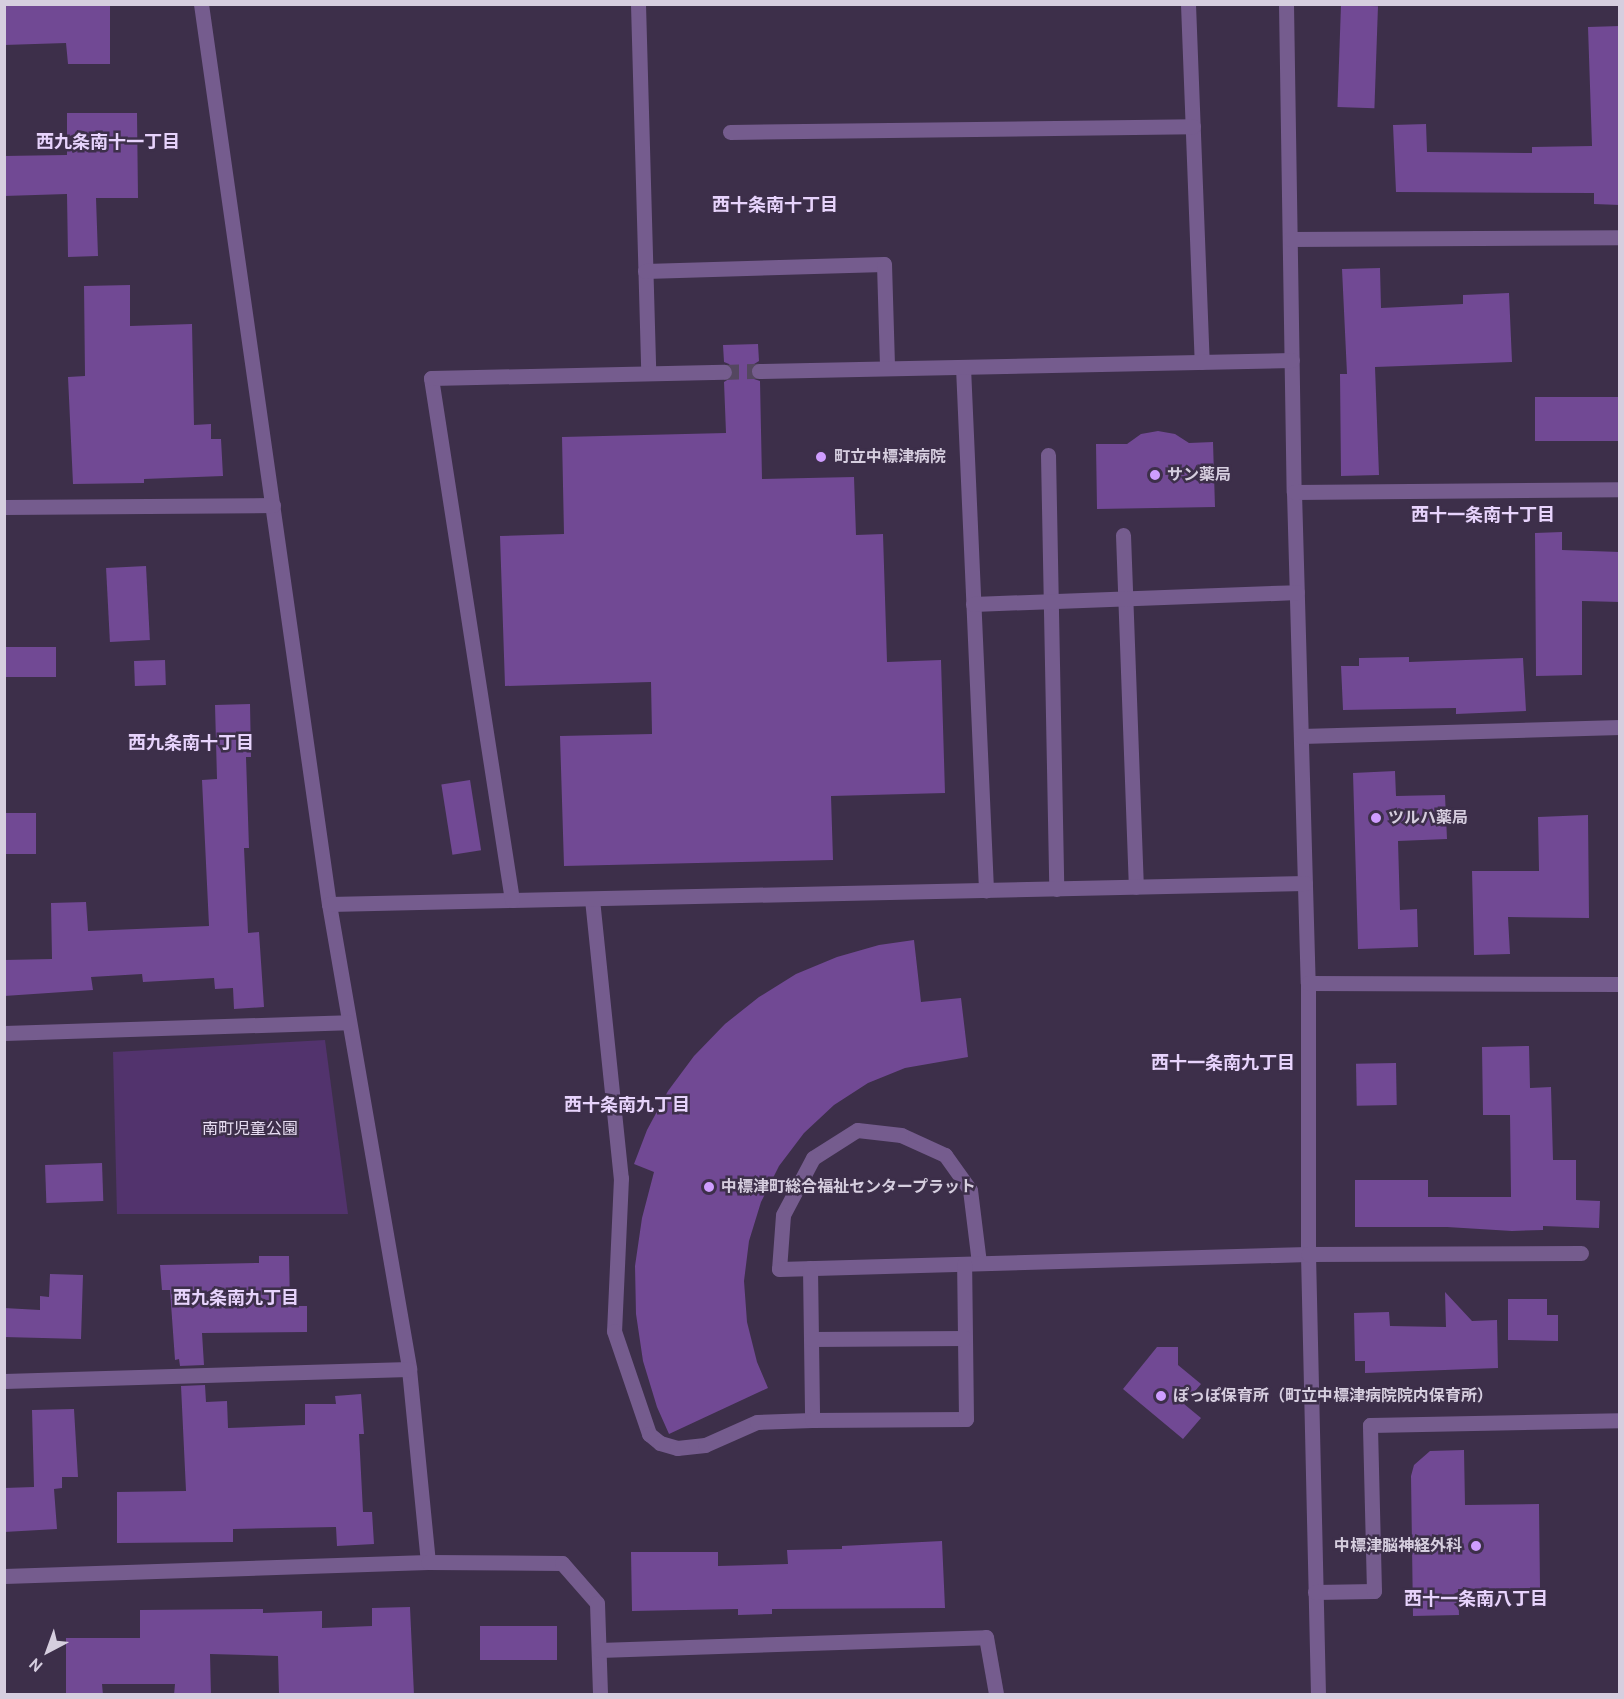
<!DOCTYPE html>
<meta charset="utf-8">
<style>
body{margin:0}
#map{position:relative;width:1624px;height:1699px;overflow:hidden;background:#3d2f4a;font-family:Cabin,"Noto Sans JP",sans-serif}
div>[style]{position:absolute}
[style*='--x']{left:calc(var(--x)*1px);top:calc(var(--y)*1px);width:calc(var(--w)*1px);rotate:calc(var(--a)*1deg)}
.green>*{inset:0;background:#52336d}
.building>*{inset:0;background:#714994;transform-origin:0 0}
.minor-tunnel>*{height:15px;margin-top:-7.5px;transform-origin:0;background:repeating-linear-gradient(90deg,#544760 0 15px,transparent 0 23px)}
.minor>*{height:15px;margin:-7.5px;padding:0 7.5px;transform-origin:7.5px;border-radius:7.5px;background:#755c8e}
.dots>*{width:16px;height:16px;translate:-50% -50%;box-sizing:border-box;border:3px solid #3d2f4a;border-radius:50%}
span{translate:-50% -50%;white-space:nowrap;text-align:center;line-height:1.15;-webkit-text-stroke:5px #3d2f4a;paint-order:stroke}
.poi-label{font-size:16px;color:#d6cedf;font-weight:700}
.left{translate:0 -50%;text-align:left}
.right{translate:-100% -50%;text-align:right}
.park-label{font-size:16px;color:#e7ddf2}
.neighbourhood-label{font-size:18px;color:#e7d3fc;font-weight:700}
.frame{position:absolute;inset:0;border:6px solid #d6cedf;pointer-events:none}
.north{position:absolute;left:18px;top:1621px;width:60px;height:60px;-webkit-text-stroke:4px #3d2f4a;paint-order:stroke;rotate:221deg;font-size:16px;font-weight:700;line-height:24px;text-align:center;color:#d6cedf}
.north::after{content:'';display:block;margin:auto;width:21px;height:27px;background:#d6cedf;clip-path:polygon(50% 0,100% 100%,50% 72%,0 100%)}
</style>
<div id="map">
<div class="green">
<i style="clip-path:polygon(325px 1040px,348px 1214px,117px 1214px,113px 1052px)"></i>
</div>
<div class="building">
<i style="clip-path:polygon(4px 4px,110px 4px,110px 64px,68px 64px,66px 43px,4px 45px)"></i>
<i style="left:1341px;top:5px;width:37px;height:102px;rotate:2deg"></i>
<i style="clip-path:polygon(1620px 26px,1620px 205px,1594px 204px,1594px 193px,1396px 192px,1393px 125px,1426px 124px,1427px 152px,1532px 153px,1532px 147px,1592px 146px,1588px 27px)"></i>
<i style="clip-path:polygon(67px 113px,137px 113px,138px 198px,96px 198px,98px 256px,68px 257px,67px 194px,4px 196px,4px 156px,67px 155px)"></i>
<i style="clip-path:polygon(1380px 268px,1381px 308px,1463px 304px,1463px 295px,1509px 293px,1512px 362px,1375px 367px,1379px 475px,1341px 476px,1340px 374px,1347px 374px,1342px 269px)"></i>
<i style="clip-path:polygon(130px 285px,130px 326px,192px 324px,194px 425px,211px 424px,211px 439px,221px 439px,223px 476px,144px 479px,144px 483px,73px 484px,68px 377px,85px 376px,84px 286px)"></i>
<i style="clip-path:polygon(758px 344px,759px 361px,751px 366px,749px 372px,754px 379px,760px 381px,762px 479px,854px 477px,856px 535px,883px 534px,887px 662px,941px 660px,945px 793px,831px 796px,833px 860px,564px 866px,560px 736px,652px 734px,651px 682px,505px 686px,500px 536px,564px 534px,562px 437px,726px 433px,724px 382px,732px 377px,734px 371px,729px 364px,724px 362px,723px 345px)"></i>
<i style="left:1620px;top:397px;width:44px;height:85px;rotate:90deg"></i>
<i style="clip-path:polygon(1158px 431px,1175px 434px,1189px 443px,1213px 442px,1215px 507px,1097px 509px,1096px 444px,1127px 444px,1141px 434px)"></i>
<i style="clip-path:polygon(1562px 532px,1562px 550px,1620px 552px,1620px 602px,1582px 601px,1582px 675px,1536px 676px,1535px 533px)"></i>
<i style="left:146px;top:566px;width:74px;height:40px;rotate:87deg"></i>
<i style="left:4px;top:647px;width:52px;height:30px"></i>
<i style="clip-path:polygon(1409px 657px,1409px 662px,1523px 658px,1526px 711px,1456px 714px,1456px 708px,1343px 710px,1341px 666px,1359px 666px,1359px 658px)"></i>
<i style="left:165px;top:660px;width:25px;height:31px;rotate:88deg"></i>
<i style="clip-path:polygon(250px 704px,251px 757px,246px 757px,249px 848px,244px 848px,248px 933px,259px 932px,264px 1007px,234px 1009px,233px 988px,215px 989px,214px 978px,143px 982px,142px 974px,91px 977px,93px 990px,4px 996px,4px 960px,52px 959px,51px 903px,86px 902px,88px 931px,209px 926px,202px 780px,217px 779px,215px 705px)"></i>
<i style="clip-path:polygon(1395px 771px,1396px 796px,1445px 795px,1447px 839px,1398px 841px,1400px 910px,1417px 909px,1418px 947px,1358px 949px,1353px 773px)"></i>
<i style="left:470px;top:780px;width:71px;height:29px;rotate:81deg"></i>
<i style="left:4px;top:813px;width:32px;height:41px"></i>
<i style="clip-path:polygon(1588px 815px,1589px 918px,1508px 917px,1510px 954px,1474px 955px,1472px 871px,1539px 871px,1538px 817px)"></i>
<i style="clip-path:polygon(914px 940px,921px 1002px,961px 998px,968px 1057px,905px 1068px,868px 1083px,834px 1105px,804px 1133px,779px 1166px,761px 1202px,749px 1241px,744px 1281px,747px 1322px,757px 1362px,768px 1388px,669px 1434px,657px 1407px,643px 1361px,636px 1314px,635px 1266px,642px 1218px,654px 1172px,634px 1164px,647px 1130px,668px 1091px,694px 1056px,725px 1024px,759px 997px,796px 974px,837px 957px,879px 945px)"></i>
<i style="clip-path:polygon(1529px 1046px,1530px 1088px,1551px 1087px,1553px 1160px,1576px 1160px,1576px 1200px,1600px 1201px,1599px 1228px,1543px 1226px,1543px 1230px,1512px 1231px,1447px 1227px,1355px 1227px,1355px 1180px,1428px 1180px,1428px 1197px,1511px 1197px,1510px 1115px,1483px 1115px,1482px 1047px)"></i>
<i style="left:1396px;top:1063px;width:42px;height:40px;rotate:89deg"></i>
<i style="left:102px;top:1163px;width:38px;height:57px;rotate:88deg"></i>
<i style="clip-path:polygon(259px 1256px,289px 1256px,290px 1306px,307px 1306px,307px 1332px,202px 1333px,204px 1365px,180px 1366px,179px 1359px,175px 1360px,170px 1290px,162px 1290px,160px 1265px,259px 1263px)"></i>
<i style="clip-path:polygon(50px 1274px,83px 1275px,81px 1339px,4px 1337px,4px 1308px,40px 1310px,40px 1296px,49px 1297px)"></i>
<i style="clip-path:polygon(1445px 1292px,1472px 1321px,1497px 1320px,1498px 1368px,1365px 1373px,1365px 1361px,1355px 1361px,1354px 1313px,1389px 1312px,1390px 1326px,1446px 1327px)"></i>
<i style="clip-path:polygon(1508px 1299px,1547px 1299px,1547px 1315px,1558px 1315px,1558px 1341px,1508px 1340px)"></i>
<i style="clip-path:polygon(1157px 1347px,1178px 1347px,1178px 1365px,1201px 1384px,1184px 1404px,1201px 1418px,1183px 1439px,1123px 1389px)"></i>
<i style="clip-path:polygon(205px 1385px,206px 1402px,227px 1401px,228px 1428px,305px 1425px,305px 1404px,336px 1404px,335px 1396px,361px 1394px,364px 1434px,359px 1434px,363px 1512px,372px 1512px,374px 1544px,337px 1546px,336px 1527px,233px 1529px,233px 1542px,117px 1543px,117px 1492px,186px 1491px,181px 1386px)"></i>
<i style="clip-path:polygon(74px 1409px,78px 1477px,62px 1477px,62px 1488px,54px 1489px,57px 1529px,4px 1532px,4px 1488px,34px 1487px,32px 1410px)"></i>
<i style="clip-path:polygon(1464px 1450px,1465px 1505px,1539px 1504px,1540px 1588px,1458px 1589px,1459px 1615px,1413px 1616px,1411px 1476px,1414px 1465px,1430px 1451px)"></i>
<i style="clip-path:polygon(942px 1541px,945px 1608px,772px 1609px,772px 1614px,738px 1615px,738px 1609px,632px 1611px,631px 1552px,718px 1552px,718px 1566px,788px 1564px,787px 1550px,842px 1549px,842px 1546px)"></i>
<i style="clip-path:polygon(410px 1607px,414px 1695px,279px 1695px,278px 1656px,210px 1654px,211px 1695px,174px 1695px,175px 1684px,102px 1684px,103px 1695px,66px 1695px,66px 1638px,140px 1638px,140px 1610px,263px 1609px,263px 1613px,322px 1611px,322px 1628px,372px 1626px,372px 1608px)"></i>
<i style="left:480px;top:1626px;width:77px;height:34px"></i>
</div>
<div class="minor-tunnel">
<i style="--x:724;--y:372;--w:35;--a:-2"></i>
</div>
<div class="minor">
<i style="--x:201;--y:4;--w:909;--a:81.91"></i>
<i style="--x:329;--y:904;--w:472;--a:80.2"></i>
<i style="--x:409;--y:1369;--w:194;--a:84.4"></i>
<i style="--x:638;--y:4;--w:369;--a:88.4"></i>
<i style="--x:1188;--y:4;--w:358;--a:87.8"></i>
<i style="--x:1286;--y:4;--w:488;--a:89.1"></i>
<i style="--x:1294;--y:492;--w:491;--a:88.4"></i>
<i style="--x:1308;--y:983;--w:271;--a:90"></i>
<i style="--x:1308;--y:1254;--w:440;--a:88.7"></i>
<i style="--x:730;--y:132;--w:463;--a:-0.7"></i>
<i style="--x:1290;--y:239;--w:330;--a:-0.3"></i>
<i style="--x:645;--y:271;--w:239;--a:-1.7"></i>
<i style="--x:884;--y:264;--w:104;--a:88.3"></i>
<i style="--x:963;--y:367;--w:524;--a:87.48"></i>
<i style="--x:759;--y:371;--w:533;--a:-1.18"></i>
<i style="--x:1048;--y:455;--w:434;--a:88.9"></i>
<i style="--x:1294;--y:492;--w:326;--a:-0.5"></i>
<i style="--x:4;--y:507;--w:269;--a:-0.4"></i>
<i style="--x:1123;--y:535;--w:352;--a:87.9"></i>
<i style="--x:973;--y:604;--w:324;--a:-2.1"></i>
<i style="--x:1301;--y:736;--w:319;--a:-1.6"></i>
<i style="--x:592;--y:899;--w:281;--a:84.1"></i>
<i style="--x:621;--y:1178;--w:153;--a:92.6"></i>
<i style="--x:614;--y:1331;--w:109;--a:71.2"></i>
<i style="--x:649;--y:1434;--w:14;--a:39"></i>
<i style="--x:660;--y:1443;--w:18;--a:16"></i>
<i style="--x:677;--y:1448;--w:28;--a:-6"></i>
<i style="--x:705;--y:1445;--w:57;--a:-23.9"></i>
<i style="--x:757;--y:1422;--w:55;--a:-2.1"></i>
<i style="--x:512;--y:900;--w:793;--a:-1.23"></i>
<i style="--x:329;--y:904;--w:183;--a:-1.3"></i>
<i style="--x:512;--y:900;--w:528;--a:-98.82"></i>
<i style="--x:431;--y:378;--w:293;--a:-1.2"></i>
<i style="--x:1308;--y:983;--w:312;--a:0.2"></i>
<i style="--x:4;--y:1033;--w:344;--a:-1.8"></i>
<i style="--x:979;--y:1263;--w:74;--a:-97"></i>
<i style="--x:970;--y:1190;--w:43;--a:-125.5"></i>
<i style="--x:945;--y:1155;--w:48;--a:-155.6"></i>
<i style="--x:901;--y:1135;--w:44;--a:-173.5"></i>
<i style="--x:857;--y:1130;--w:52;--a:147.5"></i>
<i style="--x:813;--y:1158;--w:64;--a:117.8"></i>
<i style="--x:783;--y:1215;--w:54;--a:94.2"></i>
<i style="--x:779;--y:1269;--w:529;--a:-1.62"></i>
<i style="--x:1308;--y:1254;--w:273;--a:-0.2"></i>
<i style="--x:810;--y:1268;--w:152;--a:89.2"></i>
<i style="--x:812;--y:1420;--w:154;--a:-0.4"></i>
<i style="--x:966;--y:1419;--w:155;--a:-90.7"></i>
<i style="--x:811;--y:1339;--w:154;--a:-0.4"></i>
<i style="--x:4;--y:1381;--w:405;--a:-1.7"></i>
<i style="--x:4;--y:1576;--w:424;--a:-1.9"></i>
<i style="--x:428;--y:1562;--w:134;--a:0.4"></i>
<i style="--x:562;--y:1563;--w:53;--a:48.8"></i>
<i style="--x:597;--y:1603;--w:91;--a:88.1"></i>
<i style="--x:1315;--y:1592;--w:59;--a:-1"></i>
<i style="--x:1374;--y:1591;--w:166;--a:-91.4"></i>
<i style="--x:1370;--y:1425;--w:250;--a:-1.1"></i>
<i style="--x:599;--y:1650;--w:387;--a:-1.9"></i>
<i style="--x:986;--y:1637;--w:58;--a:80"></i>
</div>
<div class="dots">
<i style="left:821px;top:457px;background:#cf9dff"></i>
<i style="left:1155px;top:475px;background:#cf9dff"></i>
<i style="left:1376px;top:818px;background:#cf9dff"></i>
<i style="left:709px;top:1187px;background:#cf9dff"></i>
<i style="left:1161px;top:1396px;background:#cf9dff"></i>
<i style="left:1476px;top:1546px;background:#cf9dff"></i>
</div>
<div class="poi-label">
<span class="left" style="left:834px;top:457px">町立中標津病院</span>
<span class="left" style="left:1167px;top:475px">サン薬局</span>
<span class="left" style="left:1388px;top:818px">ツルハ薬局</span>
<span class="left" style="left:721px;top:1187px">中標津町総合福祉センタープラット</span>
<span class="left" style="left:1173px;top:1396px">ぽっぽ保育所（町立中標津病院院内保育所）</span>
<span class="right" style="left:1462px;top:1546px">中標津脳神経外科</span>
</div>
<div class="park-label">
<span style="left:250px;top:1129px">南町児童公園</span>
</div>
<div class="neighbourhood-label">
<span style="left:108px;top:142px">西九条南十一丁目</span>
<span style="left:775px;top:205px">西十条南十丁目</span>
<span style="left:1483px;top:515px">西十一条南十丁目</span>
<span style="left:191px;top:743px">西九条南十丁目</span>
<span style="left:1223px;top:1063px">西十一条南九丁目</span>
<span style="left:627px;top:1105px">西十条南九丁目</span>
<span style="left:236px;top:1298px">西九条南九丁目</span>
<span style="left:1476px;top:1599px">西十一条南八丁目</span>
</div>
<div class="frame"></div>
<div class="north">N</div>
</div>
